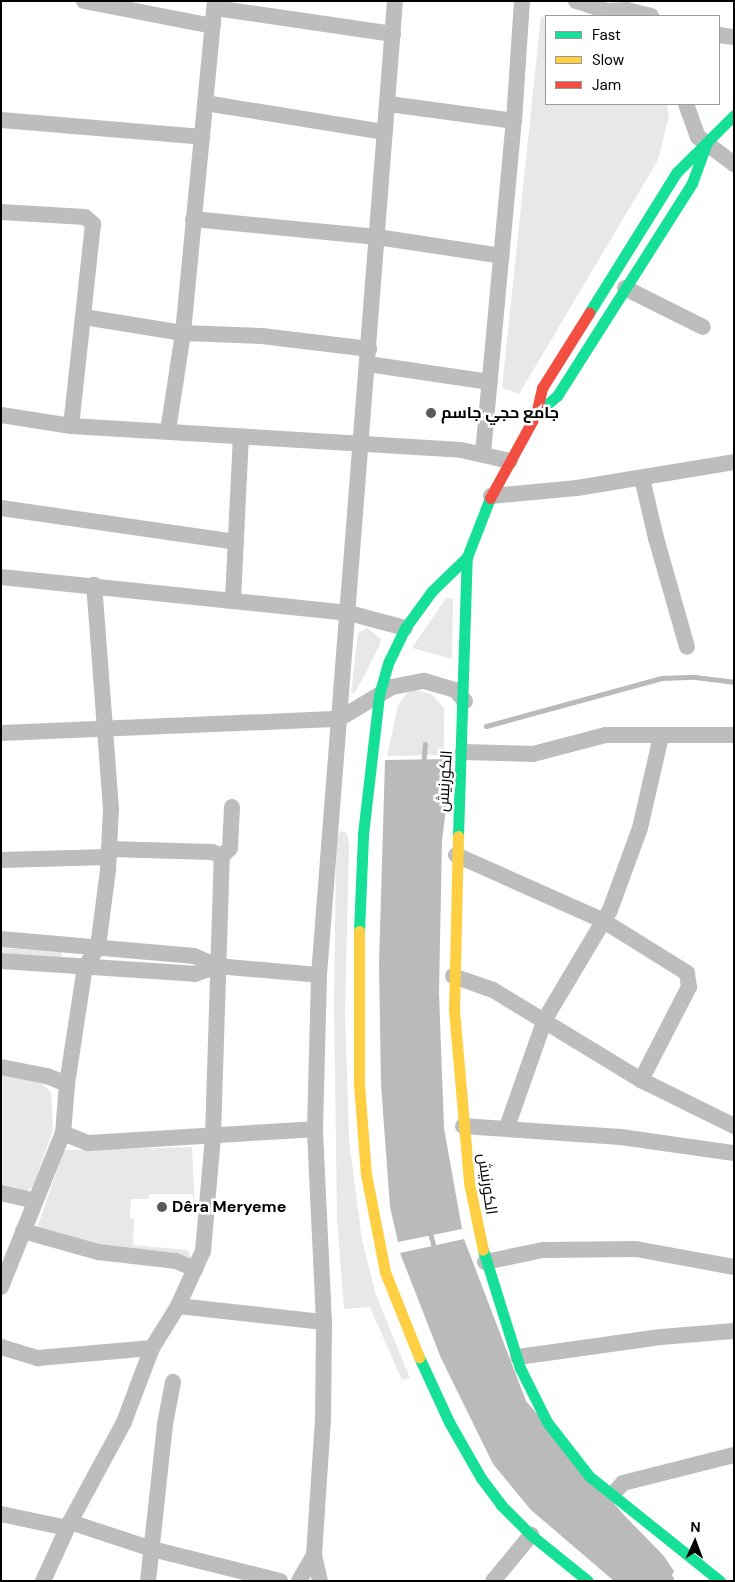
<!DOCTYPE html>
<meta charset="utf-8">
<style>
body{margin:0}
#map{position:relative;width:735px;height:1582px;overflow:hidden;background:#fff;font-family:"DM Sans",Cairo,sans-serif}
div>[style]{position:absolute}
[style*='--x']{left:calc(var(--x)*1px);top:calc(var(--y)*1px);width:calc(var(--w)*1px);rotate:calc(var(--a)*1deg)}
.green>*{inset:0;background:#e8e8e8;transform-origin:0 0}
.water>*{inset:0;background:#bababa}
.stream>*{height:5px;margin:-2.5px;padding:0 2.5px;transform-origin:2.5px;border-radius:2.5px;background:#bababa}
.street>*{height:16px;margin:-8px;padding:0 8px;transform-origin:8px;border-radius:8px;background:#bdbdbd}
.fast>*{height:11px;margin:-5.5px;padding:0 5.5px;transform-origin:5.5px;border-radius:5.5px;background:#16e098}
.slow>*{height:11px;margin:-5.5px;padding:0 5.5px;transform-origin:5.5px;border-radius:5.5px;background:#ffcf43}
.jam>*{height:11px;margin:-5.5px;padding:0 5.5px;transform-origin:5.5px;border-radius:5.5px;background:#f24e42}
.dots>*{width:14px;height:14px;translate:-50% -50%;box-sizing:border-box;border:2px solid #fff;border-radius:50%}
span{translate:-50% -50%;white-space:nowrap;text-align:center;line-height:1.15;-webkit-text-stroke:5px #fff;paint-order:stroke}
.poi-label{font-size:16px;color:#000;font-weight:700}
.left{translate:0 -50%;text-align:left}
.street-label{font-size:16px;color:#000}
.frame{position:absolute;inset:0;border:2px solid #000;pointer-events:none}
.legend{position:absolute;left:545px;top:15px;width:175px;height:90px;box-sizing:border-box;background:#fff;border:1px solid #999;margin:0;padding:6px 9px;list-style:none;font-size:15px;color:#000}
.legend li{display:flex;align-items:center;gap:10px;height:25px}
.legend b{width:25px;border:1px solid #999}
.north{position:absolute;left:670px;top:1517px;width:50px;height:50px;-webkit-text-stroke:4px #fff;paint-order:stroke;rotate:2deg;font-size:14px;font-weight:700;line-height:20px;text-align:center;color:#000}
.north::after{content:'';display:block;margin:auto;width:18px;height:22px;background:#000;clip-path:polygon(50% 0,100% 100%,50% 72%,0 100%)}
</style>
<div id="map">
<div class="green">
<i style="clip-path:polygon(541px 16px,546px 18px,546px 104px,667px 104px,669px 116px,658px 160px,519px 394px,502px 388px)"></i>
<i style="clip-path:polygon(446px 598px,453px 599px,452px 659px,412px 648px)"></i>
<i style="clip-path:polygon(367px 628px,381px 639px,379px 647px,355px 693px,351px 693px,358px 633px)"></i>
<i style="clip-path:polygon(416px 690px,431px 694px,444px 708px,444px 755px,387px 756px,398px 705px,408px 692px)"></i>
<i style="clip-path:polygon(342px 831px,347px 833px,349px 845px,345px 1012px,349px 1139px,362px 1240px,376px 1295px,410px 1378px,402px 1380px,370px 1307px,344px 1309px,337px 1218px,334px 1004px,336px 855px,338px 834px)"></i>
<i style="left:1px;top:948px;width:61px;height:5px;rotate:4deg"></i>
<i style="clip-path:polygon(1px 1073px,36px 1079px,51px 1092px,53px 1130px,33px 1187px,23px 1194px,1px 1190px)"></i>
<i style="clip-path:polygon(192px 1147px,196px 1232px,193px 1194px,149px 1194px,149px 1199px,131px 1199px,130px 1218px,134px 1219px,133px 1245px,187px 1250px,192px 1258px,103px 1249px,36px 1231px,64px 1150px)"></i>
</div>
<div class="water">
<i style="clip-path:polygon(452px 759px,442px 841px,439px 992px,444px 1128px,462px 1229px,398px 1242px,390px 1207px,381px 1084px,379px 964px,385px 760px)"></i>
<i style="clip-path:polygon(464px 1239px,526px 1401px,623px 1514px,663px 1555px,674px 1571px,672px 1575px,675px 1581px,614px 1581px,531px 1510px,493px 1464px,441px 1358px,400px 1253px)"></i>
</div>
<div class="stream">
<i style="--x:486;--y:726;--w:181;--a:-15.3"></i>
<i style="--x:661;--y:678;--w:34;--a:-2"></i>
<i style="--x:695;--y:677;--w:39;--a:7"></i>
<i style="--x:423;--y:766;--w:22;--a:-85"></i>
<i style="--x:429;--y:1229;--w:24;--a:75"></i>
</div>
<div class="street">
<i style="--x:84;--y:1;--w:131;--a:11"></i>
<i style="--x:576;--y:1;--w:33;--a:18"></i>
<i style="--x:607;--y:11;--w:8;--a:40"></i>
<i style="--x:215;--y:8;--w:180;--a:8.3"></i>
<i style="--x:608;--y:11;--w:19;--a:-3"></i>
<i style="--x:627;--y:10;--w:25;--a:14"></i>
<i style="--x:719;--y:35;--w:15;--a:8"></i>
<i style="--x:205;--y:103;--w:182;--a:9.2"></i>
<i style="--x:389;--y:104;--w:126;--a:7.7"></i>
<i style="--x:686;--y:104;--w:35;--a:70"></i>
<i style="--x:698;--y:137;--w:45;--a:36.9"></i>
<i style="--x:1;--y:120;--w:202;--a:4.8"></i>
<i style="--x:1;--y:212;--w:84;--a:3.4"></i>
<i style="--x:85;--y:217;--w:11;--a:41"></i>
<i style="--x:93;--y:224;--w:203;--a:96.2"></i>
<i style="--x:193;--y:219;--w:185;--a:5.6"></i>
<i style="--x:377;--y:237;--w:126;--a:8.6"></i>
<i style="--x:625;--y:288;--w:87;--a:26.6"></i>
<i style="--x:84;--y:317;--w:100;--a:9.2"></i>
<i style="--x:183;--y:333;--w:79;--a:2.2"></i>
<i style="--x:262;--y:336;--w:108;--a:6.9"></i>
<i style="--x:368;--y:364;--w:123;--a:8.4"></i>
<i style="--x:1;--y:415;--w:71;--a:8.9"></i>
<i style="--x:71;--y:426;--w:391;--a:3.5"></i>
<i style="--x:461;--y:450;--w:50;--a:12.7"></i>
<i style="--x:168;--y:431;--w:99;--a:-81.3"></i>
<i style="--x:183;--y:333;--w:334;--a:-84.5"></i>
<i style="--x:483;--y:453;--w:333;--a:-84.7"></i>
<i style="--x:514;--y:121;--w:120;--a:-86.2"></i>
<i style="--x:642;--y:478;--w:62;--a:76.9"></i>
<i style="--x:656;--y:538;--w:113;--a:74.1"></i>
<i style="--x:491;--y:496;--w:86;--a:-5.3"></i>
<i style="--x:577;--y:488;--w:159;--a:-9.4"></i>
<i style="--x:1;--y:508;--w:237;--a:8.2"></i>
<i style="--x:1;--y:577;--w:350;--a:5.9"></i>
<i style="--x:349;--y:613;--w:58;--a:15"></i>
<i style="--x:233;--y:599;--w:162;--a:-87.2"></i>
<i style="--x:1;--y:733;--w:338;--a:-2.4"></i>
<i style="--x:339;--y:719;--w:62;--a:-31.1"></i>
<i style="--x:392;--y:687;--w:33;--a:-11"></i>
<i style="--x:424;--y:681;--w:32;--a:16"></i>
<i style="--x:455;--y:690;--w:15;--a:48"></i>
<i style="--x:463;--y:752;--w:70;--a:1.6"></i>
<i style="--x:533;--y:754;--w:75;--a:-14.6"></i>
<i style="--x:606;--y:735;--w:128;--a:0"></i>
<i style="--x:109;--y:849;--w:103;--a:1.7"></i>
<i style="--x:212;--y:852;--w:11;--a:22"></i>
<i style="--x:456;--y:855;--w:160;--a:24"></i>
<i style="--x:602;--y:920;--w:100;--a:31.9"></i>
<i style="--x:687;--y:973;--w:14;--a:82"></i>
<i style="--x:689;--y:987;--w:105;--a:117.3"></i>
<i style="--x:1;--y:860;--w:107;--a:-1.6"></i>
<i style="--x:1;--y:939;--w:194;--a:5"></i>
<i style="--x:194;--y:956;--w:25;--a:23"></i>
<i style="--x:217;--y:966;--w:102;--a:5"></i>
<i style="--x:1;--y:961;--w:194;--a:3.8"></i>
<i style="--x:195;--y:974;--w:23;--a:-20"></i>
<i style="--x:453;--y:976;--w:42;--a:19.3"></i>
<i style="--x:493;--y:990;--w:173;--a:31.3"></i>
<i style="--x:641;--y:1080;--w:104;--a:26.3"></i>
<i style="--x:1;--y:1067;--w:47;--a:11.1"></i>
<i style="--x:47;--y:1076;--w:22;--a:22"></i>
<i style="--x:463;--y:1126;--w:158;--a:4"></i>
<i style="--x:621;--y:1137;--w:114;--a:8.1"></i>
<i style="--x:507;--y:1127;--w:114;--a:-70.6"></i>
<i style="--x:545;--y:1019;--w:127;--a:-59.2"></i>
<i style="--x:610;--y:910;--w:87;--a:-69.9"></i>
<i style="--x:640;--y:828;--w:94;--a:-77.1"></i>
<i style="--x:63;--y:1133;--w:27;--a:22"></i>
<i style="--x:88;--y:1143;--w:227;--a:-3.5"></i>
<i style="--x:1;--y:1193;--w:35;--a:13"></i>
<i style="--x:23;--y:1231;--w:78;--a:15.6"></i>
<i style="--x:98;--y:1252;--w:79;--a:6.6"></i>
<i style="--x:176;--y:1261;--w:21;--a:23"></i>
<i style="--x:485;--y:1262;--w:59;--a:-11.7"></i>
<i style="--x:543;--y:1250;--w:93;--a:-0.6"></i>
<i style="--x:636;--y:1249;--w:100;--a:10.4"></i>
<i style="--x:1;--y:1287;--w:166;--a:-68.1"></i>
<i style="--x:63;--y:1133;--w:49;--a:-85.3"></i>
<i style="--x:67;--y:1084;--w:118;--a:-81.3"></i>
<i style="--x:85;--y:967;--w:24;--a:-57"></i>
<i style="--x:98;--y:947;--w:78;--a:-82.6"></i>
<i style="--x:108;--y:870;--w:61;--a:-87.2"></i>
<i style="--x:111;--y:809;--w:225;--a:-94.3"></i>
<i style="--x:178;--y:1306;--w:147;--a:6.3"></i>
<i style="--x:1;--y:1347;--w:39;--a:17"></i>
<i style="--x:38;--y:1358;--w:114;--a:-5"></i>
<i style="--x:518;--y:1357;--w:144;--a:-8"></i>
<i style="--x:661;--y:1337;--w:73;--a:-4.7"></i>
<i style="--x:612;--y:1495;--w:16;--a:-47"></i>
<i style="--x:623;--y:1483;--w:114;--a:-14.2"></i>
<i style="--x:1;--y:1514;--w:67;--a:12"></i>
<i style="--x:70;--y:1522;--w:86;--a:18.2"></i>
<i style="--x:152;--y:1549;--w:132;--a:14"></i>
<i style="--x:43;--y:1581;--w:65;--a:-65.4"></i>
<i style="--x:70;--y:1522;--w:114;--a:-61.6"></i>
<i style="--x:124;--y:1422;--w:79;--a:-69.3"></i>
<i style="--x:152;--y:1348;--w:49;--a:-58.2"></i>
<i style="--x:178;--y:1306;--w:60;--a:-65.6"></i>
<i style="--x:203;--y:1251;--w:115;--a:-85"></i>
<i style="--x:213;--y:1136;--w:280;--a:-88.2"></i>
<i style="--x:222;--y:856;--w:11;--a:-45"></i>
<i style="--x:230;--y:848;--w:41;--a:-87.2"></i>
<i style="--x:148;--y:1581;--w:158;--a:-83.8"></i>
<i style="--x:165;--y:1424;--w:43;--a:-79.2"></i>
<i style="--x:299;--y:1581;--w:30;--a:-60"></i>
<i style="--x:320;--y:1581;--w:27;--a:-103"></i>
<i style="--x:314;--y:1555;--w:135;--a:-86.2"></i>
<i style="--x:323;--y:1420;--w:98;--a:-89.4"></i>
<i style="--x:324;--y:1322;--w:193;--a:-92.7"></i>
<i style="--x:315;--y:1129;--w:154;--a:-88.5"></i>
<i style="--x:319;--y:975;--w:977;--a:-85.54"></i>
<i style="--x:493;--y:1581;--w:60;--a:-50.4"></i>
</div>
<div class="fast">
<i style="--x:589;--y:313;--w:165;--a:-58.1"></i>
<i style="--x:676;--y:173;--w:82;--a:-45"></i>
<i style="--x:536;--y:414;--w:28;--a:-41"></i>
<i style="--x:557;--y:396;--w:252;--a:-57.6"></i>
<i style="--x:692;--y:183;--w:40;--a:-69.8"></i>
<i style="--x:458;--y:836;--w:279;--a:-88.2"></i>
<i style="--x:467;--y:557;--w:63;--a:-68.7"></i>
<i style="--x:359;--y:931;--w:97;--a:-87.6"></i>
<i style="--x:363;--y:834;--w:140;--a:-83.4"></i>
<i style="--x:379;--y:695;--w:35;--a:-74"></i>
<i style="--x:389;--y:661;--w:37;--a:-64"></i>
<i style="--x:405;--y:628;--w:46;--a:-53.9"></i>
<i style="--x:432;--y:591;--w:49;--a:-44.2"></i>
<i style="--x:483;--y:1250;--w:124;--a:72.6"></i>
<i style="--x:520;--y:1368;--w:60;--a:63.4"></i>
<i style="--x:547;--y:1422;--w:68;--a:52.1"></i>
<i style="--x:589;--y:1476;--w:168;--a:38.7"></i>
<i style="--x:419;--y:1357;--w:72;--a:65.2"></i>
<i style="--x:449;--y:1422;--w:64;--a:60.3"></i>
<i style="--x:481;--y:1478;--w:34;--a:53"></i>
<i style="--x:501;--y:1505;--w:42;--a:45"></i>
<i style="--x:531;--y:1535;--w:73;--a:38.9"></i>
</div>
<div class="slow">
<i style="--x:458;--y:836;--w:174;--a:91.3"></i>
<i style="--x:454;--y:1010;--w:174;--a:85"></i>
<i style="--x:469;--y:1183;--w:68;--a:78.2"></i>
<i style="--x:359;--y:931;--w:153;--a:90"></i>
<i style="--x:359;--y:1084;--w:90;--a:85.6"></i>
<i style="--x:366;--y:1174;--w:100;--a:79"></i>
<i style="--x:385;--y:1272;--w:92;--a:68.2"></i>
</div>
<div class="jam">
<i style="--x:490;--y:498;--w:96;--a:-61.3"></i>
<i style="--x:536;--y:414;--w:27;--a:-77"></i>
<i style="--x:542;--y:388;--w:89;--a:-57.9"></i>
</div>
<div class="dots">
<i style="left:431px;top:413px;background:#595959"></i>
<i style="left:162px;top:1207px;background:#595959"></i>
</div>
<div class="poi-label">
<span class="left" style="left:441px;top:413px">جامع حجي جاسم</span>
<span class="left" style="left:172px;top:1207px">Dêra Meryeme</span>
</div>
<div class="street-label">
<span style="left:445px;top:781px;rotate:-86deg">الكورنيش</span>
<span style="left:487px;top:1184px;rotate:82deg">الكورنيش</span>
</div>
<div class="frame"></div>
<ul class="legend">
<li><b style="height:6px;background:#16e098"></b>Fast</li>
<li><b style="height:6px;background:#ffcf43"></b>Slow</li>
<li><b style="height:6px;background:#f24e42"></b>Jam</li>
</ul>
<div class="north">N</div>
</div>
